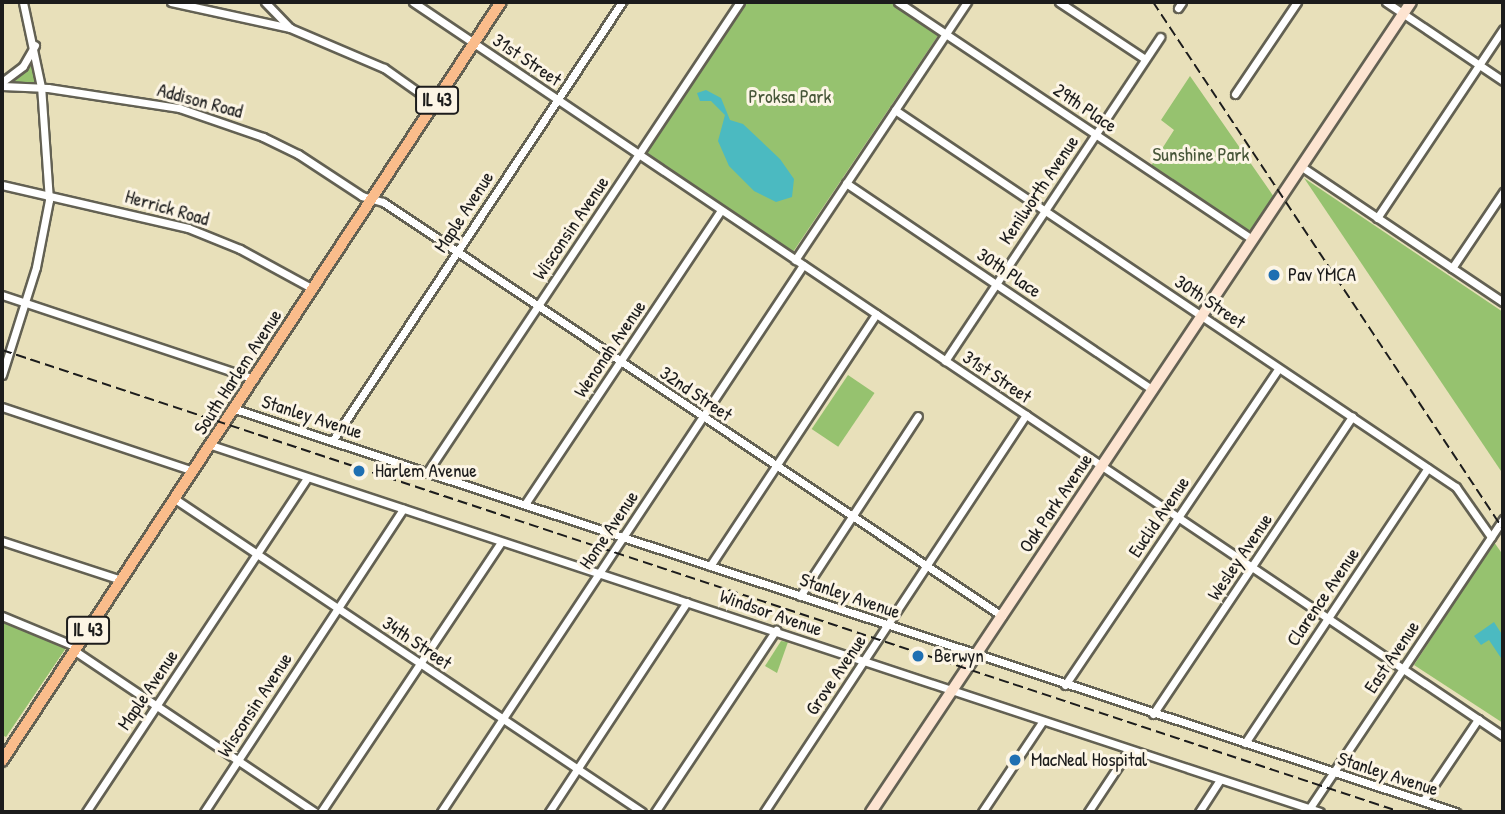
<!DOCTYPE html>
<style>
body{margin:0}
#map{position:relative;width:1505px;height:814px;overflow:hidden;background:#e8e0ba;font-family:"Patrick Hand",sans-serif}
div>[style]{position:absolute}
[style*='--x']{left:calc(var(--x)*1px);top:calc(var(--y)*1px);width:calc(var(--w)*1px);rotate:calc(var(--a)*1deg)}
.green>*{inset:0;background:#96c26f;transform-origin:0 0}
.water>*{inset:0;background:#4bbac1}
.roads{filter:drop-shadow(2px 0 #636153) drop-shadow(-2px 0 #636153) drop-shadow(0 2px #636153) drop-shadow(0 -2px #636153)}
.street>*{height:7px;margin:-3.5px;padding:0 3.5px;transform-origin:3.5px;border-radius:3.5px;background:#fff}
.secondary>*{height:10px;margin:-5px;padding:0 5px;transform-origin:5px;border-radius:5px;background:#fde4d1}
.primary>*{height:10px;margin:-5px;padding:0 5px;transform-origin:5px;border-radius:5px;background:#fabc8b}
.rail>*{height:2px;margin-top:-1px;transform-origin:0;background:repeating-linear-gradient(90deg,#1c1c1c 0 10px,transparent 0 15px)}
.dots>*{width:19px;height:19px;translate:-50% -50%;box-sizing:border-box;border:4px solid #fcf5e5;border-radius:50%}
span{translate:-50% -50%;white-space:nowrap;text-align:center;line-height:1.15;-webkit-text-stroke:6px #fcf5e5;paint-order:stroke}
.shield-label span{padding:2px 5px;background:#fcf5e5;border:2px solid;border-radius:5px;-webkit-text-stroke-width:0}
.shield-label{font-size:18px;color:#1c1c1c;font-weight:700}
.street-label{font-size:19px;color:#1c1c1c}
.park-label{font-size:19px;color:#475639}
.poi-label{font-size:19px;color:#1c1c1c}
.left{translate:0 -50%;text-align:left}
.frame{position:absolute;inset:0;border:4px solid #1c1c1c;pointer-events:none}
</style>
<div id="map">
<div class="green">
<i style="clip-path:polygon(746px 2px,890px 2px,939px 34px,793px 252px,645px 153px)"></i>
<i style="clip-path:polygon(31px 57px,35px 83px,7px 84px,7px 81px)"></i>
<i style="clip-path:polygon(1190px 76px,1274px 197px,1251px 232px,1151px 166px,1174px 130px,1161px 120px)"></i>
<i style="clip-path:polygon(1304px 178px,1503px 312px,1503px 474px)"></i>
<i style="left:848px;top:375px;width:32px;height:65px;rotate:34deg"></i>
<i style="clip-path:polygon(1494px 542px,1503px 555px,1503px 723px,1414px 665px)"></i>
<i style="clip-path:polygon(2px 619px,61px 642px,66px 648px,6px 737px,2px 735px)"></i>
<i style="clip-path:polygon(781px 641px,788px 642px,777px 673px,765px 666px)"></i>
</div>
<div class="water">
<i style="clip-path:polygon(706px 90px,721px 98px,730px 120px,743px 124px,780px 159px,794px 179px,792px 197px,776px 202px,754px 191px,729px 166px,718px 141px,725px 115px,711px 101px,700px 101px,697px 93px)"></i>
<i style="clip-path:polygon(1494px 622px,1503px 636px,1503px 661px,1489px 640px,1481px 645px,1474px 636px)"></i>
</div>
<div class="roads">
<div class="street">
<i style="--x:171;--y:2;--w:122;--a:12.3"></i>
<i style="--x:290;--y:28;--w:102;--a:23.1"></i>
<i style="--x:384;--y:68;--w:62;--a:35.2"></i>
<i style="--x:265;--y:2;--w:36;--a:46"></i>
<i style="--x:413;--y:2;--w:1314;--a:33.96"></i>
<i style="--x:898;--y:2;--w:427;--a:33.8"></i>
<i style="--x:1059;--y:2;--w:103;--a:33.5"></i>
<i style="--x:1386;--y:2;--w:141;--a:34"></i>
<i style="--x:1178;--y:8;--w:7;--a:-56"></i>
<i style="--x:2;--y:82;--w:26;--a:-37"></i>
<i style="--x:23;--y:66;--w:24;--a:-60"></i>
<i style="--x:2;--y:86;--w:46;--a:2.5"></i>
<i style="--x:48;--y:88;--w:133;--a:8.7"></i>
<i style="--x:179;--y:108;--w:89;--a:19"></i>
<i style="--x:263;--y:137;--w:39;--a:26"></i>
<i style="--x:298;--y:154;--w:77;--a:33.3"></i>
<i style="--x:362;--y:196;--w:22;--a:16"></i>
<i style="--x:383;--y:202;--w:745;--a:33.78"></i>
<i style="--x:1235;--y:94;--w:111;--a:-56"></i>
<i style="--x:895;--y:110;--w:676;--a:33.9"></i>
<i style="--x:1456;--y:487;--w:61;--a:55"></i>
<i style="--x:1302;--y:167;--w:242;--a:33.9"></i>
<i style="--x:846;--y:183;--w:370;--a:34"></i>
<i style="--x:2;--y:185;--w:191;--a:13"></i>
<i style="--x:188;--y:228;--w:56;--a:22"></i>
<i style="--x:240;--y:249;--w:83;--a:28.7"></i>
<i style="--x:1377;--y:218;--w:227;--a:-56.3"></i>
<i style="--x:795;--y:260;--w:310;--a:-56.3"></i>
<i style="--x:1452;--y:268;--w:92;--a:-56.1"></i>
<i style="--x:2;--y:295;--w:266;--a:18.4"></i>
<i style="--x:945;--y:361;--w:389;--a:-56.4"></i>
<i style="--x:2;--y:375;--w:113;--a:-72.5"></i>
<i style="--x:36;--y:267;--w:68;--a:-79"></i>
<i style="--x:49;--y:200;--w:113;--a:-94"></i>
<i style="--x:41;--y:87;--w:87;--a:-102"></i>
<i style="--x:2;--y:407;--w:201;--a:18.5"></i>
<i style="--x:235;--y:409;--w:1286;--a:18.27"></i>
<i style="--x:333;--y:440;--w:525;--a:-56.58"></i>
<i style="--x:211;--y:445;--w:1168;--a:18.31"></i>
<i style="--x:428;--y:471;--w:563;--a:-56.37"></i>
<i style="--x:175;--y:499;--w:562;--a:33.83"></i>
<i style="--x:525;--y:504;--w:353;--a:-56.3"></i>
<i style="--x:2;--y:541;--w:125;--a:18.1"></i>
<i style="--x:710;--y:566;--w:302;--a:-56.6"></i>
<i style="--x:800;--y:596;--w:215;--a:-56.8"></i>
<i style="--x:2;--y:616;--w:81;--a:22.5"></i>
<i style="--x:75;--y:651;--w:289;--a:33.9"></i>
<i style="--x:1065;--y:685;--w:382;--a:-56"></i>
<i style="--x:1153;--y:714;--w:358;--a:-56.2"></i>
<i style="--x:1245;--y:743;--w:330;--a:-56.4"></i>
<i style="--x:1423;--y:801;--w:99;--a:-56.1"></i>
<i style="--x:86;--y:812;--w:399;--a:-56.5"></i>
<i style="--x:204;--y:812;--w:363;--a:-56.7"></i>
<i style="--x:321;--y:812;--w:324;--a:-56.3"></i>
<i style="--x:441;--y:812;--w:656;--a:-56.5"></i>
<i style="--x:549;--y:812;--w:251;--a:-56.7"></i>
<i style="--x:655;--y:812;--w:219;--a:-56.4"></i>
<i style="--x:764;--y:812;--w:476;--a:-56.6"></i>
<i style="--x:982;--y:812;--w:108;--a:-56.3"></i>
<i style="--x:1088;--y:812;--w:74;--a:-56.5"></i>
<i style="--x:1199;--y:812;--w:38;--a:-57"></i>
<i style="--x:1307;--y:812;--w:353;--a:-56.2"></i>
</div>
<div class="secondary">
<i style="--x:871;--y:812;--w:973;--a:-56.31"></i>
</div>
<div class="primary">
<i style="--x:2;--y:761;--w:908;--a:-56.68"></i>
</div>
</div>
<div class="rail">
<i style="--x:1153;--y:2;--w:633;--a:56.41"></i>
<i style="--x:2;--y:350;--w:1473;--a:18.28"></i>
</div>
<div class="dots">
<i style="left:1274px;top:275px;background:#1f6fb2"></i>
<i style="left:359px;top:471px;background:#1f6fb2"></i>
<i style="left:918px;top:656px;background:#1f6fb2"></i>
<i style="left:1015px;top:760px;background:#1f6fb2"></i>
</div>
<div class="shield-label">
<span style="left:437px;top:100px">IL 43</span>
<span style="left:88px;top:630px">IL 43</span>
</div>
<div class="street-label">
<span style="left:527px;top:60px;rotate:34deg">31st Street</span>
<span style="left:200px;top:101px;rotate:15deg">Addison Road</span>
<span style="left:1085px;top:108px;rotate:34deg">29th Place</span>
<span style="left:1039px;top:190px;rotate:-56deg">Kenilworth Avenue</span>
<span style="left:167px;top:208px;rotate:16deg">Herrick Road</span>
<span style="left:464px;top:212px;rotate:-57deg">Maple Avenue</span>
<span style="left:571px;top:228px;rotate:-56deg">Wisconsin Avenue</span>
<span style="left:1009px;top:273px;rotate:34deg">30th Place</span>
<span style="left:1210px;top:302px;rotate:34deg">30th Street</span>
<span style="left:610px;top:349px;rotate:-56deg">Wenonah Avenue</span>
<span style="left:238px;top:372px;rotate:-57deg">South Harlem Avenue</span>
<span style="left:997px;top:377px;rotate:34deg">31st Street</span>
<span style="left:696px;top:394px;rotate:34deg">32nd Street</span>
<span style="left:312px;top:417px;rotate:18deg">Stanley Avenue</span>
<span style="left:1056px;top:503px;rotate:-56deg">Oak Park Avenue</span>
<span style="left:1159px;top:517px;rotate:-56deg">Euclid Avenue</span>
<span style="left:609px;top:530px;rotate:-56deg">Home Avenue</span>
<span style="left:1240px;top:557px;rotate:-56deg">Wesley Avenue</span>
<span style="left:850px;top:596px;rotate:19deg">Stanley Avenue</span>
<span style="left:1323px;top:597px;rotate:-56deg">Clarence Avenue</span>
<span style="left:771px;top:613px;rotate:19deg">Windsor Avenue</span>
<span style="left:417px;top:643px;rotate:34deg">34th Street</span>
<span style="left:1392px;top:657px;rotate:-56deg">East Avenue</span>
<span style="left:836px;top:675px;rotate:-56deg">Grove Avenue</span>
<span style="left:148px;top:690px;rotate:-56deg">Maple Avenue</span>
<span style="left:255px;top:705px;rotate:-57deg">Wisconsin Avenue</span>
<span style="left:1388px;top:774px;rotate:18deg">Stanley Avenue</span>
</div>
<div class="park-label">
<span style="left:790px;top:97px">Proksa Park</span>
<span style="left:1201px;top:155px">Sunshine Park</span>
</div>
<div class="poi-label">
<span class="left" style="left:1288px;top:275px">Pav YMCA</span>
<span class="left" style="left:375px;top:471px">Harlem Avenue</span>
<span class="left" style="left:934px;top:656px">Berwyn</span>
<span class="left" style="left:1031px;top:760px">MacNeal Hospital</span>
</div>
<div class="frame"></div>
</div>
